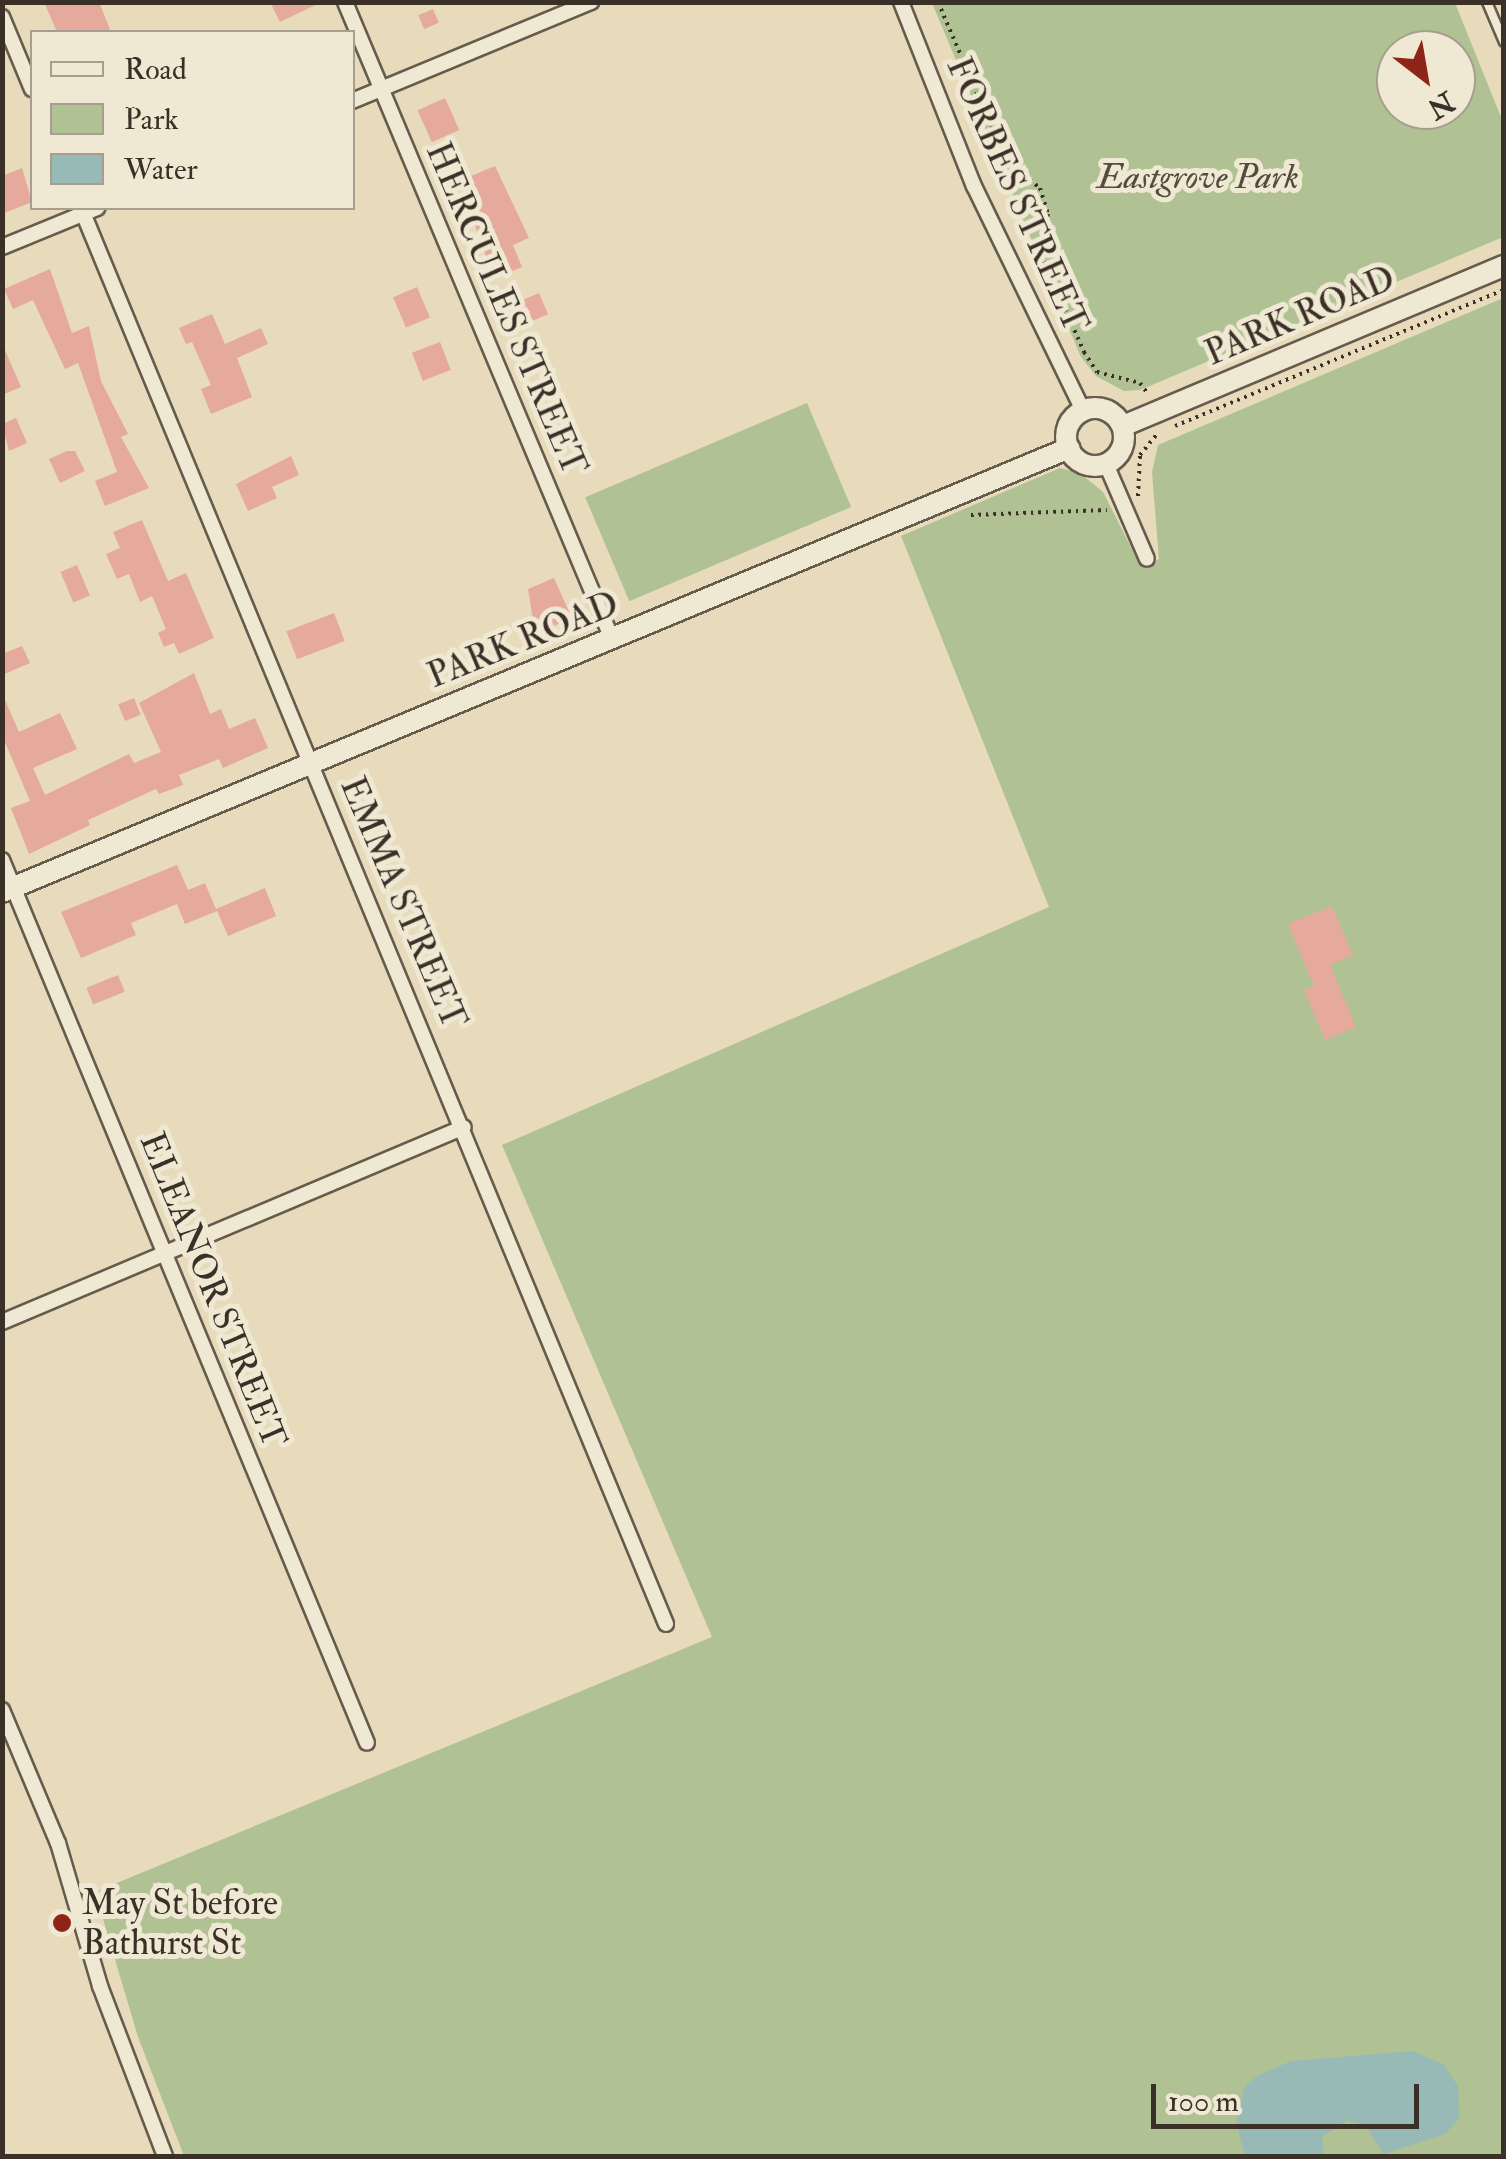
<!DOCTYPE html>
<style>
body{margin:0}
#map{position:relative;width:1506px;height:2159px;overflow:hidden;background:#e7dbbb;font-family:"IM FELL Double Pica",serif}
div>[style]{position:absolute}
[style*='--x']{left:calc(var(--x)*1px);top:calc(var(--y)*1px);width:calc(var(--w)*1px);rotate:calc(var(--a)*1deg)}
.green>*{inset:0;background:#b0c194;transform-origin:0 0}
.water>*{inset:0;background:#98bab6}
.building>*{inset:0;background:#e5aa9c;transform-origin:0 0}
.path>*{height:4px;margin-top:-2px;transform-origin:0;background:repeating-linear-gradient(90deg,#3b3028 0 2.5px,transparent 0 7.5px)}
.roads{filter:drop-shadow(2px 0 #665b4d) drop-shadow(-2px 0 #665b4d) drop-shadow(0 2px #665b4d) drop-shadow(0 -2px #665b4d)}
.lane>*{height:8px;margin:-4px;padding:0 4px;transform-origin:4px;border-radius:4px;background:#efe8d3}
.street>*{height:14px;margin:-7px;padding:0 7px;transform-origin:7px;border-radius:7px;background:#efe8d3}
.secondary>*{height:20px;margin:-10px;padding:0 10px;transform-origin:10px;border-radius:10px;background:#efe8d3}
.secondary>.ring{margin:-10px;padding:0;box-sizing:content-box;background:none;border:20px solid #efe8d3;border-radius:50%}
.dots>*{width:28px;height:28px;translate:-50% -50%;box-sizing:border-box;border:5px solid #efe8d3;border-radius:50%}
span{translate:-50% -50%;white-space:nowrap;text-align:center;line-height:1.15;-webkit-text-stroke:10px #efe8d3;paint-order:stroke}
.park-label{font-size:35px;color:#524d3e;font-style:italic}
.street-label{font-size:35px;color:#3b3028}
.poi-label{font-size:35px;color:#3b3028}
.left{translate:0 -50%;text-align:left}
.frame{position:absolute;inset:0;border:5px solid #3b3028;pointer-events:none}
.legend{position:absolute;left:30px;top:30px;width:325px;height:180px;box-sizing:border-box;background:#efe8d3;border:2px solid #a79e8f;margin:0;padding:12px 18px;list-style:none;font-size:30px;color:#3b3028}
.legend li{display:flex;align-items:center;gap:20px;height:50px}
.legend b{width:50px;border:2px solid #a79e8f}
.north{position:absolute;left:1376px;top:30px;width:100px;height:100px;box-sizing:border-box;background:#efe8d3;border:2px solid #a79e8f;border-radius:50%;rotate:149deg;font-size:28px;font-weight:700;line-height:40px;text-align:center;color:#3b3028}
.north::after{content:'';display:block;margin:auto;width:35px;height:45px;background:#8f2418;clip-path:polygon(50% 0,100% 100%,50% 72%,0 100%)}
.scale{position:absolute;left:1151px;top:2084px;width:268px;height:45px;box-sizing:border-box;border:5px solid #3b3028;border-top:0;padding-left:12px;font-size:30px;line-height:35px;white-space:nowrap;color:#3b3028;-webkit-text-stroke:8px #efe8d3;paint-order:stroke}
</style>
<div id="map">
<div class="green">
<i style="clip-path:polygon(evenodd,932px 3px,1455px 3px,1503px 122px,1503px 237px,1140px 390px,1124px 391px,1096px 376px,1081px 357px,932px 3px,1456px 50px,1456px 110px,1396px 110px,1396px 50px,1456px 50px)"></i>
<i style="clip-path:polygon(1503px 298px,1503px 2156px,184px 2156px,138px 2037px,95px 1892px,712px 1637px,502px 1145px,1049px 907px,901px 536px,1060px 468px,1080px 473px,1103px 492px,1141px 567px,1159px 559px,1152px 472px,1158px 445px)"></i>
<i style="left:807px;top:403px;width:113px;height:241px;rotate:67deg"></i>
</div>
<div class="water">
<i style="clip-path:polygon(1413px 2051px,1443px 2064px,1458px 2086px,1459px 2119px,1445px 2134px,1383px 2154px,1366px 2126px,1348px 2120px,1322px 2137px,1324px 2156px,1245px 2156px,1236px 2123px,1245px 2086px,1259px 2075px,1291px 2061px)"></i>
</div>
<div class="building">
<i style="clip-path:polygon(44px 2px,99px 2px,111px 32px,57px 32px)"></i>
<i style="clip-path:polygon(270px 2px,322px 2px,280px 22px)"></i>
<i style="left:433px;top:9px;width:15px;height:16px;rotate:67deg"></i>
<i style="left:445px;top:98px;width:35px;height:30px;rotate:66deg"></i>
<i style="clip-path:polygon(495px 166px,529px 238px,513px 245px,522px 267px,494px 279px,459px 181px)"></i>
<i style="clip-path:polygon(22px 168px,32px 202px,2px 214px,2px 176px)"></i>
<i style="clip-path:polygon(50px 269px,72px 333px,89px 326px,101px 381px,128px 434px,121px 437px,149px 488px,105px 506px,95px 481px,117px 472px,78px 363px,65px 369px,33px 300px,13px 309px,4px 289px)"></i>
<i style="left:417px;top:287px;width:33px;height:26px;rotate:67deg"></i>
<i style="left:539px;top:293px;width:23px;height:32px;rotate:67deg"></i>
<i style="clip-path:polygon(212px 314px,225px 344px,261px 328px,268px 344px,237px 358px,252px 397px,211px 414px,201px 389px,211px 385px,192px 342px,186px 344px,179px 328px)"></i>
<i style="left:440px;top:342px;width:30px;height:30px;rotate:69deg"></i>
<i style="clip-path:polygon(2px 343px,21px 387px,2px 395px)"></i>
<i style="clip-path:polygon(16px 418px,27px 443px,9px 451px,2px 424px)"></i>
<i style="clip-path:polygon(67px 451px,75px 451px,85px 471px,60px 483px,49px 459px)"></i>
<i style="clip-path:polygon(291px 456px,299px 475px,272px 487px,277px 498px,248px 511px,236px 484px)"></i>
<i style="clip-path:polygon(142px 520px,168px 581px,186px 573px,214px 638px,179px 654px,174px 643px,164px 647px,158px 633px,166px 629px,152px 596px,140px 602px,129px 574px,117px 579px,106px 554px,120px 548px,113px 532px)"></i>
<i style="left:77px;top:565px;width:33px;height:18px;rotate:67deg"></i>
<i style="clip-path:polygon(554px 578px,572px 618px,525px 638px,520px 626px,533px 620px,528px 589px)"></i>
<i style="left:334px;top:613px;width:30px;height:51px;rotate:69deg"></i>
<i style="clip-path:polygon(22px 646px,30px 663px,2px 675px,2px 654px)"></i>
<i style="clip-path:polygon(194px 673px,210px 714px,221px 709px,229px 729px,255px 718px,268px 748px,223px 768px,219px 759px,179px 775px,183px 785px,159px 794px,156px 789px,88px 820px,90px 825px,29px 854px,11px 808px,30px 801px,2px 735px,2px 693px,19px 732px,60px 713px,77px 749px,33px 768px,45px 795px,129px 754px,134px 763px,161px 752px,139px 703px)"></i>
<i style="left:134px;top:698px;width:18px;height:17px;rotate:68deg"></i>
<i style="clip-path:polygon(177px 865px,188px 890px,205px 883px,216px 909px,265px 888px,276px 916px,228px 936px,217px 911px,185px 924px,177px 904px,131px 923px,136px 935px,81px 958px,61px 912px)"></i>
<i style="clip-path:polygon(1332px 906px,1353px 955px,1330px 965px,1356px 1027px,1325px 1040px,1304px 990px,1314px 986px,1288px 924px)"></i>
<i style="left:118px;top:975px;width:18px;height:34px;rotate:68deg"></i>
</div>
<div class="path">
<i style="--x:938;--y:2;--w:173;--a:66.8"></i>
<i style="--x:1006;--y:161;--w:43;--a:38.5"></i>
<i style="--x:1040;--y:188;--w:27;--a:73"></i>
<i style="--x:1048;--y:214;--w:35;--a:106"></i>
<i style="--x:1038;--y:248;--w:114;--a:66.1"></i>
<i style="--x:1084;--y:352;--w:24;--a:57"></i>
<i style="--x:1097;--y:372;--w:44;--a:14.3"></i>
<i style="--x:1140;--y:383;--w:14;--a:54"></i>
<i style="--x:1175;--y:426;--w:356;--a:-22.5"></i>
<i style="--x:1138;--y:496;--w:41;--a:-87.2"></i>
<i style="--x:1140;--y:455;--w:27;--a:-51"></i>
<i style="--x:971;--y:515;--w:136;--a:-2.1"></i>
</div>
<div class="roads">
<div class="lane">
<i style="--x:1487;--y:2;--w:43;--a:67"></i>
</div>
<div class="street">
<i style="--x:345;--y:2;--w:691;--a:67.26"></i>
<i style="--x:901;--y:2;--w:198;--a:68.4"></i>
<i style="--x:974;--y:186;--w:249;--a:64.1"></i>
<i style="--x:2;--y:17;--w:78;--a:67.4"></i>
<i style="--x:352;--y:101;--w:259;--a:-22.5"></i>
<i style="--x:81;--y:208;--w:1532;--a:67.55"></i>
<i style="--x:2;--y:247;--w:103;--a:-22.3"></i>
<i style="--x:1106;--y:464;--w:103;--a:66.7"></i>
<i style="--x:2;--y:860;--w:955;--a:67.54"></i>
<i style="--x:2;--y:1322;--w:501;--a:-22.88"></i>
<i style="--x:2;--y:1710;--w:144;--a:67.2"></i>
<i style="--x:58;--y:1843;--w:149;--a:73.6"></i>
<i style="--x:100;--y:1986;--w:182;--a:69.1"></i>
</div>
<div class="secondary">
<i class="ring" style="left:1066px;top:408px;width:38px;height:38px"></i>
<i style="--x:1123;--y:426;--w:413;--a:-22.8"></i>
<i style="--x:2;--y:892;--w:1156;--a:-22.59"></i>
</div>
</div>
<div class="dots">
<i style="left:62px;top:1923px;background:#8f2418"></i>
</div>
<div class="park-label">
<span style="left:1198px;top:177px">Eastgrove Park</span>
</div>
<div class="street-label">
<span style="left:1017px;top:195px;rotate:66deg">FORBES STREET</span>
<span style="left:506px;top:309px;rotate:67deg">HERCULES STREET</span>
<span style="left:1300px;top:316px;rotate:-23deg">PARK ROAD</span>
<span style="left:523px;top:640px;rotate:-22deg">PARK ROAD</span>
<span style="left:403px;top:903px;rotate:67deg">EMMA STREET</span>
<span style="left:213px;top:1290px;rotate:68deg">ELEANOR STREET</span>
</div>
<div class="poi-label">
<span class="left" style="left:82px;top:1923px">May St before<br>Bathurst St</span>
</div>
<div class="frame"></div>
<ul class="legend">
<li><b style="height:12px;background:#efe8d3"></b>Road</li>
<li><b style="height:28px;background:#b0c194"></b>Park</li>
<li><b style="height:28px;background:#98bab6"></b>Water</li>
</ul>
<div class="north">N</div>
<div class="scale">100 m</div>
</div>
